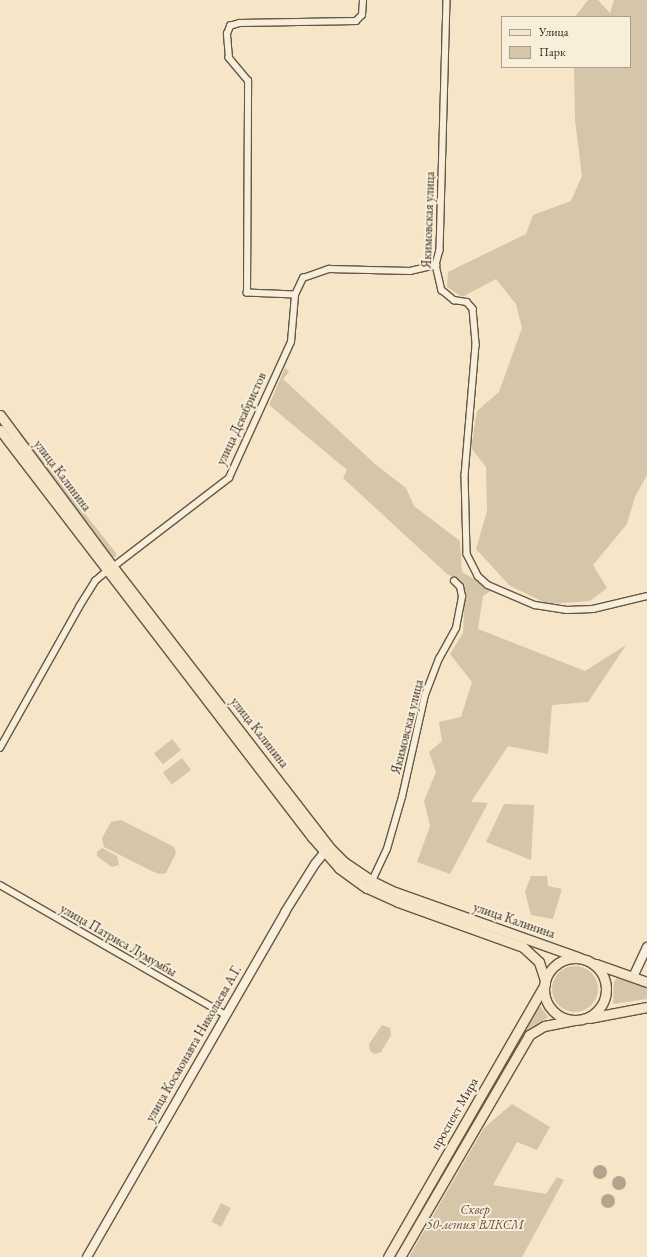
<!DOCTYPE html>
<meta charset="utf-8">
<style>
body{margin:0}
#map{position:relative;width:647px;height:1257px;overflow:hidden;background:#f6e5c6;font-family:"EB Garamond",serif}
div>[style]{position:absolute}
[style*='--x']{left:calc(var(--x)*1px);top:calc(var(--y)*1px);width:calc(var(--w)*1px);rotate:calc(var(--a)*1deg)}
.green>*{inset:0;background:#d5c5a9;transform-origin:0 0}
.round{border-radius:50%}
.water>*{inset:0;background:#b3a58d}
.roads{filter:drop-shadow(1px 0 #635848) drop-shadow(-1px 0 #635848) drop-shadow(0 1px #635848) drop-shadow(0 -1px #635848)}
.street>*{height:5.5px;margin:-2.75px;padding:0 2.75px;transform-origin:2.75px;border-radius:2.75px;background:#f9eeda}
.secondary>*{height:8px;margin:-4px;padding:0 4px;transform-origin:4px;border-radius:4px;background:#f9eeda}
.primary>*{height:9px;margin:-4.5px;padding:0 4.5px;transform-origin:4.5px;border-radius:4.5px;background:#f6e5c6}
.primary>.ring{margin:-4.5px;padding:0;box-sizing:content-box;background:none;border:9px solid #f6e5c6;border-radius:50%}
span{translate:-50% -50%;white-space:nowrap;text-align:center;line-height:1.15;-webkit-text-stroke:4px #f9eeda;paint-order:stroke}
.street-label{font-size:13px;color:#32291e}
.park-label{font-size:13px;color:#5b5041;font-style:italic}
.legend{position:absolute;left:501px;top:16px;width:130px;height:52px;box-sizing:border-box;background:#f9eeda;border:1px solid #a99f8f;margin:0;padding:5px 7px;list-style:none;font-size:12px;color:#32291e}
.legend li{display:flex;align-items:center;gap:8px;height:20px}
.legend b{width:20px;border:1px solid #a99f8f}
</style>
<div id="map">
<div class="green">
<i style="clip-path:polygon(588px 0,598px 0,610px 13px,614px 0,647px 0,647px 475px,635px 497px,627px 524px,593px 565px,607px 588px,590px 601px,548px 604px,510px 586px,476px 549px,487px 511px,486px 467px,471px 448px,477px 411px,499px 392px,522px 328px,516px 304px,496px 279px,462px 297px,447px 287px,448px 272px,526px 234px,533px 215px,571px 201px,582px 176px,575px 120px,574px 67px,630px 67px,630px 17px,575px 17px)"></i>
<i style="clip-path:polygon(285px 368px,289px 372px,283px 379px,375px 464px,406px 488px,414px 506px,460px 541px,462px 572px,492px 590px,483px 596px,478px 629px,585px 671px,626px 645px,588px 702px,552px 705px,548px 754px,508px 746px,471px 802px,488px 803px,450px 874px,417px 862px,430px 826px,424px 801px,436px 772px,429px 752px,442px 741px,439px 722px,461px 717px,472px 682px,450px 654px,463px 633px,465px 586px,446px 573px,343px 478px,347px 470px,269px 405px)"></i>
<i style="clip-path:polygon(18px 429px,116px 553px,116px 557px,112px 557px,18px 435px)"></i>
<i style="left:172px;top:739px;width:14px;height:23px;rotate:51deg"></i>
<i style="left:182px;top:758px;width:15px;height:24px;rotate:53deg"></i>
<i style="clip-path:polygon(504px 804px,534px 805px,531px 860px,486px 842px)"></i>
<i style="clip-path:polygon(121px 820px,174px 847px,176px 853px,166px 873px,158px 874px,104px 847px,102px 838px,111px 822px)"></i>
<i style="clip-path:polygon(102px 848px,117px 856px,119px 865px,112px 867px,97px 856px,97px 852px)"></i>
<i style="clip-path:polygon(531px 876px,547px 876px,548px 886px,562px 889px,553px 919px,531px 915px,525px 892px)"></i>
<i class="round" style="left:552px;top:966px;width:46px;height:46px"></i>
<i style="clip-path:polygon(617px 978px,647px 986px,647px 999px,613px 1004px,614px 982px)"></i>
<i style="clip-path:polygon(537px 1007px,541px 1007px,548px 1017px,523px 1034px,448px 1165px,445px 1164px)"></i>
<i style="clip-path:polygon(382px 1025px,390px 1028px,391px 1035px,381px 1052px,374px 1054px,370px 1051px,369px 1044px)"></i>
<i style="clip-path:polygon(512px 1104px,550px 1127px,537px 1150px,517px 1142px,493px 1185px,546px 1194px,557px 1177px,564px 1180px,522px 1257px,409px 1257px,484px 1128px)"></i>
<i style="clip-path:polygon(441px 1172px,444px 1174px,396px 1257px,393px 1257px)"></i>
<i style="left:221px;top:1203px;width:11px;height:21px;rotate:27deg"></i>
</div>
<div class="water">
<i class="round" style="left:593px;top:1165px;width:14px;height:14px"></i>
<i class="round" style="left:612px;top:1176px;width:14px;height:14px"></i>
<i class="round" style="left:601px;top:1194px;width:14px;height:14px"></i>
</div>
<div class="roads">
<div class="street">
<i style="--x:447;--y:0;--w:250;--a:91.6"></i>
<i style="--x:440;--y:250;--w:16;--a:105"></i>
<i style="--x:436;--y:265;--w:26;--a:77"></i>
<i style="--x:442;--y:290;--w:16;--a:40"></i>
<i style="--x:454;--y:300;--w:13;--a:9"></i>
<i style="--x:467;--y:302;--w:9;--a:49"></i>
<i style="--x:473;--y:309;--w:36;--a:85"></i>
<i style="--x:476;--y:345;--w:130;--a:94.8"></i>
<i style="--x:465;--y:475;--w:79;--a:88.5"></i>
<i style="--x:467;--y:554;--w:25;--a:63"></i>
<i style="--x:478;--y:576;--w:13;--a:42"></i>
<i style="--x:488;--y:585;--w:51;--a:23.1"></i>
<i style="--x:535;--y:605;--w:32;--a:9"></i>
<i style="--x:567;--y:610;--w:26;--a:-2"></i>
<i style="--x:593;--y:609;--w:56;--a:-13.5"></i>
<i style="--x:295;--y:295;--w:48;--a:-177.6"></i>
<i style="--x:247;--y:293;--w:212;--a:-89.7"></i>
<i style="--x:248;--y:81;--w:30;--a:-130"></i>
<i style="--x:229;--y:58;--w:24;--a:-95"></i>
<i style="--x:227;--y:34;--w:9;--a:-69"></i>
<i style="--x:230;--y:26;--w:10;--a:-17"></i>
<i style="--x:240;--y:23;--w:116;--a:-1"></i>
<i style="--x:356;--y:21;--w:8;--a:-45"></i>
<i style="--x:362;--y:15;--w:15;--a:-86"></i>
<i style="--x:113;--y:567;--w:146;--a:-37.5"></i>
<i style="--x:229;--y:478;--w:149;--a:-65.5"></i>
<i style="--x:291;--y:342;--w:47;--a:-85.1"></i>
<i style="--x:295;--y:295;--w:19;--a:-65"></i>
<i style="--x:303;--y:278;--w:28;--a:-19"></i>
<i style="--x:329;--y:269;--w:81;--a:1.4"></i>
<i style="--x:410;--y:271;--w:27;--a:-13"></i>
<i style="--x:0;--y:748;--w:162;--a:-60.7"></i>
<i style="--x:79;--y:607;--w:31;--a:-58"></i>
<i style="--x:95;--y:581;--w:16;--a:-40"></i>
<i style="--x:372;--y:881;--w:35;--a:-65"></i>
<i style="--x:387;--y:849;--w:54;--a:-73.9"></i>
<i style="--x:402;--y:797;--w:105;--a:-77.3"></i>
<i style="--x:425;--y:695;--w:39;--a:-69"></i>
<i style="--x:439;--y:659;--w:35;--a:-61"></i>
<i style="--x:456;--y:628;--w:32;--a:-79"></i>
<i style="--x:462;--y:597;--w:10;--a:-101"></i>
<i style="--x:460;--y:587;--w:8;--a:-135"></i>
<i style="--x:0;--y:885;--w:261;--a:29.9"></i>
</div>
<div class="secondary">
<i style="--x:633;--y:977;--w:33;--a:-65"></i>
<i style="--x:87;--y:1257;--w:398;--a:-60.1"></i>
<i style="--x:285;--y:912;--w:57;--a:-58"></i>
<i style="--x:315;--y:864;--w:14;--a:-51"></i>
</div>
<div class="primary">
<i style="--x:0;--y:415;--w:189;--a:53.4"></i>
<i style="--x:113;--y:567;--w:355;--a:52.3"></i>
<i style="--x:330;--y:848;--w:20;--a:45"></i>
<i style="--x:344;--y:862;--w:34;--a:34"></i>
<i style="--x:372;--y:881;--w:25;--a:26"></i>
<i style="--x:395;--y:892;--w:196;--a:19.6"></i>
<i style="--x:0;--y:430;--w:513;--a:52.53"></i>
<i style="--x:312;--y:837;--w:41;--a:48.9"></i>
<i style="--x:339;--y:868;--w:34;--a:36"></i>
<i style="--x:367;--y:888;--w:34;--a:24"></i>
<i style="--x:398;--y:902;--w:133;--a:19.8"></i>
<i style="--x:523;--y:947;--w:22;--a:43"></i>
<i style="--x:539;--y:962;--w:20;--a:72"></i>
<i class="ring" style="left:544px;top:958px;width:53px;height:53px"></i>
<i style="--x:596;--y:964;--w:54;--a:19.4"></i>
<i style="--x:589;--y:1018;--w:59;--a:-10.7"></i>
<i style="--x:388;--y:1257;--w:315;--a:-60.1"></i>
<i style="--x:400;--y:1257;--w:257;--a:-59.8"></i>
<i style="--x:529;--y:1035;--w:17;--a:-31"></i>
<i style="--x:544;--y:1026;--w:32;--a:-11"></i>
</div>
</div>
<div class="street-label">
<span style="left:429px;top:220px;rotate:-88deg">Якимовская улица</span>
<span style="left:242px;top:419px;rotate:-65deg">улица Декабристов</span>
<span style="left:62px;top:476px;rotate:53deg">улица Калинина</span>
<span style="left:408px;top:727px;rotate:-76deg">Якимовская улица</span>
<span style="left:259px;top:733px;rotate:52deg">улица Калинина</span>
<span style="left:514px;top:921px;rotate:19deg">улица Калинина</span>
<span style="left:118px;top:941px;rotate:30deg">улица Патриса Лумумбы</span>
<span style="left:194px;top:1044px;rotate:-60deg">улица Космонавта Николаева А.Г.</span>
<span style="left:455px;top:1114px;rotate:-60deg">проспект Мира</span>
</div>
<div class="park-label">
<span style="left:475px;top:1218px">Сквер<br>50-летия ВЛКСМ</span>
</div>
<ul class="legend">
<li><b style="height:5px;background:#f6e5c6"></b>Улица</li>
<li><b style="height:11px;background:#d5c5a9"></b>Парк</li>
</ul>
</div>
